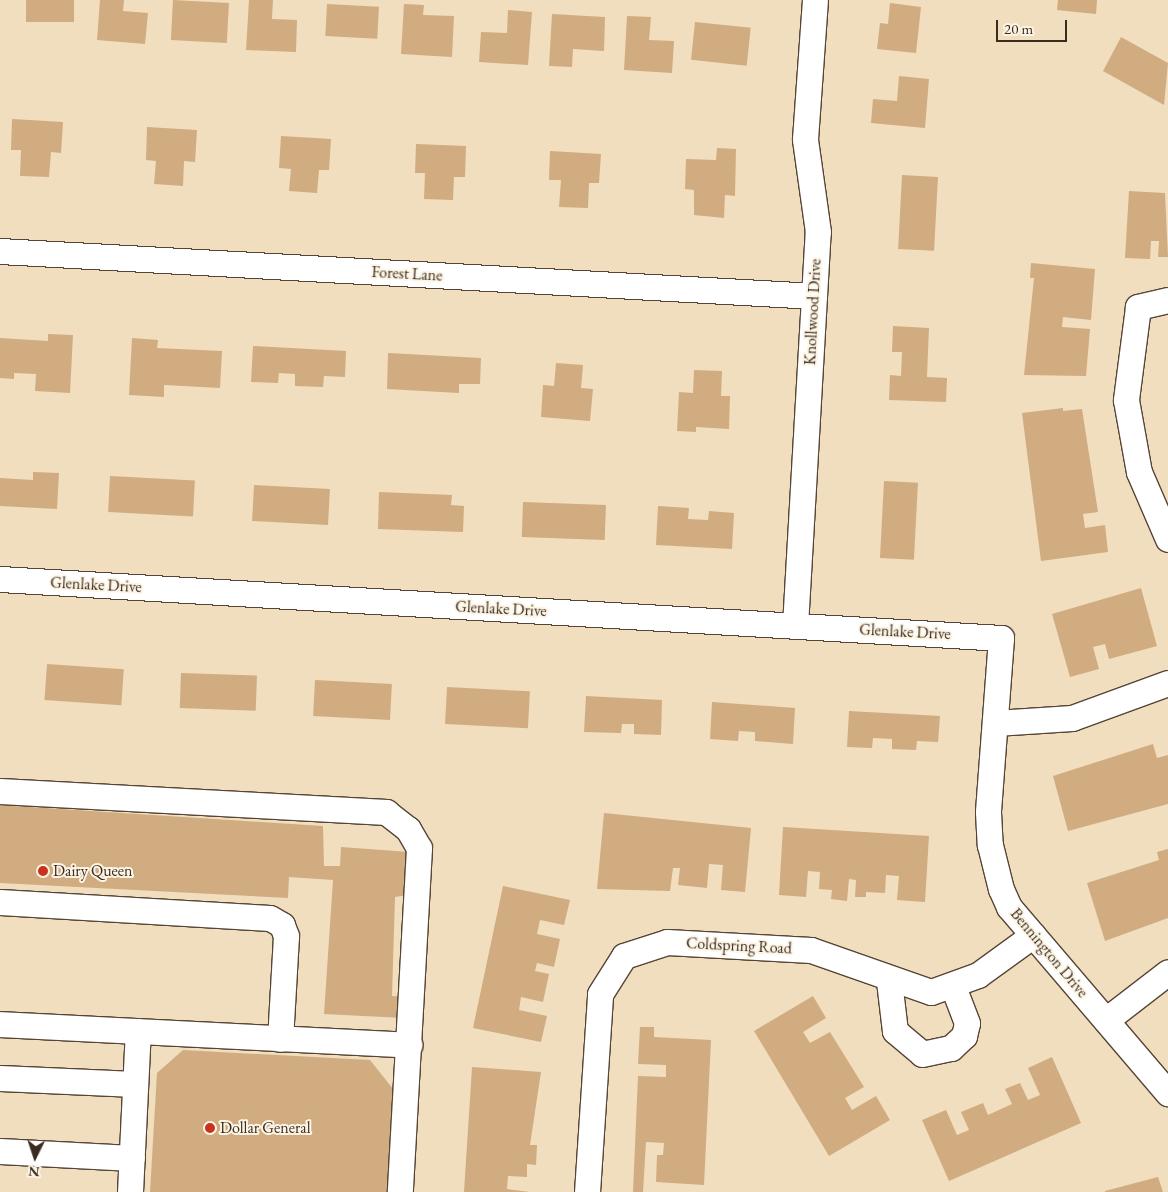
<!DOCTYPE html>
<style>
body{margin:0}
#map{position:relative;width:1168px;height:1192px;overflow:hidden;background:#f1debe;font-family:"EB Garamond",serif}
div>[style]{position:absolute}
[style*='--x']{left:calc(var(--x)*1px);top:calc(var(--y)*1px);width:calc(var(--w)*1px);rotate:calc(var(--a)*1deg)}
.building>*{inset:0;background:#d1ac80;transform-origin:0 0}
.roads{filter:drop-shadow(1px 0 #564536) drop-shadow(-1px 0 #564536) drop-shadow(0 1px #564536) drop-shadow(0 -1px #564536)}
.minor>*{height:25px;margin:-12.5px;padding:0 12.5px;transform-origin:12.5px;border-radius:12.5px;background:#fff}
.dots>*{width:14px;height:14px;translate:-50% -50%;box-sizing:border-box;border:2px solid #fcf5e5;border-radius:50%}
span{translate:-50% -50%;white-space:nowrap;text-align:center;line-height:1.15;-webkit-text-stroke:4px #fcf5e5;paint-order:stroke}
.street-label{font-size:16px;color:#3b2a1e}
.poi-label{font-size:16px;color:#3b2a1e}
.left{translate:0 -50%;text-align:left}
.north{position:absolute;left:10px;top:1132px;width:50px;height:50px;-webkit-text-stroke:4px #fcf5e5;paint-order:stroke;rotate:184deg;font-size:14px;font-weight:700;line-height:20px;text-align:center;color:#3b2a1e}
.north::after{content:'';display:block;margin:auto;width:18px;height:22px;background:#3b2a1e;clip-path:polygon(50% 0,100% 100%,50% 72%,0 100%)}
.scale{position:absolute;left:996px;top:20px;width:71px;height:22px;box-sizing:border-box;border:2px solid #3b2a1e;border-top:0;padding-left:6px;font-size:15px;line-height:18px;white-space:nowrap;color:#3b2a1e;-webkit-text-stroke:4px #fcf5e5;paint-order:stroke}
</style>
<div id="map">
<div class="building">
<i style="left:26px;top:0;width:48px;height:22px"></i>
<i style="clip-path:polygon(100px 0,124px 0,123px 11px,148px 13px,145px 44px,97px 40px)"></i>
<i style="left:173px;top:0;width:56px;height:40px;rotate:3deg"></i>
<i style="clip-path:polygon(249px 0,273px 0,272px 19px,297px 20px,296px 52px,246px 50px)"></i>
<i style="clip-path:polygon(1058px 0,1097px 0,1096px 14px,1057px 10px)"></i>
<i style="clip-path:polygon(890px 3px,921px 7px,916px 53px,877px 49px,880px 23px,888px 24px)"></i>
<i style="left:327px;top:4px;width:52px;height:32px;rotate:3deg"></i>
<i style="clip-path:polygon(404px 4px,424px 5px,423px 15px,454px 16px,452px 57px,401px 54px)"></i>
<i style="clip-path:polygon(508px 10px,532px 12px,528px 65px,479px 62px,481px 32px,507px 33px)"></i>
<i style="clip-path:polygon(552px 14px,605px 17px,604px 51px,573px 49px,572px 67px,549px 66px)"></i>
<i style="clip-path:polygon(627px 16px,651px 17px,649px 40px,674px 41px,672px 73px,624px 70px)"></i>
<i style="left:695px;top:22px;width:56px;height:38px;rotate:6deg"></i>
<i style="clip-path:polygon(1121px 37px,1168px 63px,1164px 105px,1103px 71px)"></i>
<i style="clip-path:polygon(899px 76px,929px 79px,925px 128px,871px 123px,873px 99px,897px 101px)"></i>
<i style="clip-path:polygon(12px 119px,63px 122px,61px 153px,51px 152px,49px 177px,20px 176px,21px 150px,11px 150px)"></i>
<i style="clip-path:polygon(147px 127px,197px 130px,195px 162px,184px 161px,183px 186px,154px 184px,156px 161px,146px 160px)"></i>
<i style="clip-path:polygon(281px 136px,331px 139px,329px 170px,319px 170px,317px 193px,289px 191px,291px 169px,279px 168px)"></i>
<i style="clip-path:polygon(416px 144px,466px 146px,465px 177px,454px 177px,453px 200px,424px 199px,425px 173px,415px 173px)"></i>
<i style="clip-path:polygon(717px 148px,736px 149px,735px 196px,725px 195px,724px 218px,694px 215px,694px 190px,685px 189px,686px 159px,716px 160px)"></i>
<i style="clip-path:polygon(550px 151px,601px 154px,599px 183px,589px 183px,588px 208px,559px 207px,561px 180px,549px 180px)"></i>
<i style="left:902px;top:175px;width:36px;height:74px;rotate:3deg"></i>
<i style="clip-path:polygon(1129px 191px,1165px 193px,1168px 257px,1158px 257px,1159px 241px,1151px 241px,1150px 259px,1125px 258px)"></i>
<i style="clip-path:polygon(1031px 263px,1095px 269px,1091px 320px,1063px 317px,1062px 327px,1090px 329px,1086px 376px,1024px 375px,1034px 278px,1030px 278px)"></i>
<i style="clip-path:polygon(893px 326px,929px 328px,927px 377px,947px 378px,946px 402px,889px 400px,890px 375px,901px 376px,902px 352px,892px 352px)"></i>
<i style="clip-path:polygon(48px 334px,73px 335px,70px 393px,35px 391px,36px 374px,14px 373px,14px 379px,0 378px,0 338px,48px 341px)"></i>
<i style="clip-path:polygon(132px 338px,158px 340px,157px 348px,222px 351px,220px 388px,164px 385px,164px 397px,129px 395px)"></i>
<i style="clip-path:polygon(253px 346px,346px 351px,345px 377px,324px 376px,323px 387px,295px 386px,295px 374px,279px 373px,278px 383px,251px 382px)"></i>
<i style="clip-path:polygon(388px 353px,481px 358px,480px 384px,459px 384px,459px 393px,387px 389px)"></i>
<i style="clip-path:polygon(556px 363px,583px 365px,581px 388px,593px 389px,590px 421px,541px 417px,543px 385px,554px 386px)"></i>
<i style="clip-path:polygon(694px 370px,722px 371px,721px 396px,730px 396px,729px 429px,696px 427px,696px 432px,677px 431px,679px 392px,693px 393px)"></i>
<i style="clip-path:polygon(1063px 408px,1063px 411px,1082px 409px,1098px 512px,1083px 514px,1085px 528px,1105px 525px,1108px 552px,1041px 561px,1022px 413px)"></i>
<i style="clip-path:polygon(33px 472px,59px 473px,57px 509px,0 506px,0 478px,33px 480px)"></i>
<i style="left:110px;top:476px;width:85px;height:36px;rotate:3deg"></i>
<i style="left:884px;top:481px;width:34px;height:77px;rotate:3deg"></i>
<i style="left:254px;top:485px;width:76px;height:36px;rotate:3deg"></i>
<i style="clip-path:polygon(379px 492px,452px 495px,451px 505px,464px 506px,463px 532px,378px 529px)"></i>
<i style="left:523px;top:502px;width:83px;height:35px;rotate:2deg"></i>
<i style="clip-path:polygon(658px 506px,689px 508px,688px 519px,708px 520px,709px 511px,734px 513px,732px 549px,656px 545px)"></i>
<i style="clip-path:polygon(1141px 588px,1157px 646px,1109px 659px,1105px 644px,1093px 647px,1099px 669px,1070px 677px,1052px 614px)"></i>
<i style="left:47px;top:664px;width:77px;height:36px;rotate:4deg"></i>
<i style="left:181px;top:673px;width:76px;height:35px;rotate:2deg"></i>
<i style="left:315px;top:680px;width:77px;height:36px;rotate:3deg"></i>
<i style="left:447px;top:687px;width:83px;height:37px;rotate:3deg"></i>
<i style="clip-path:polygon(586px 696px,662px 700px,661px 735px,634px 734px,634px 724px,622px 724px,621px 733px,584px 732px)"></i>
<i style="clip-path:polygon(712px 702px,795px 708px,793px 744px,755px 741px,755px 732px,739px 731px,738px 741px,710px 739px)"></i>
<i style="clip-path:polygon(849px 711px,940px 716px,938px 742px,917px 741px,916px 750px,892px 749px,892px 739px,873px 738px,872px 748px,847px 747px)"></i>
<i style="clip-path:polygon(1153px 744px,1157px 758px,1168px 755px,1168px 804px,1068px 831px,1053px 776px)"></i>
<i style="clip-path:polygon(0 805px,323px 826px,324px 866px,340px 866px,341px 847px,409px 852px,408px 895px,395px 897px,392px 996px,405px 997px,403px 1018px,324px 1014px,333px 880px,289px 877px,288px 898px,0 883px)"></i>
<i style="clip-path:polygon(604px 813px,751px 828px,745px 892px,721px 890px,723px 865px,709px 864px,707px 888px,678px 885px,680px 868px,673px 868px,670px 891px,597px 889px)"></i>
<i style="clip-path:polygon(783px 827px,929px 836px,925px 902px,897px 900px,899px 876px,886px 875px,885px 893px,866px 892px,866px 897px,855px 897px,856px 880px,849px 879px,847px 901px,831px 899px,832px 890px,819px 889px,820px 872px,808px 871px,806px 897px,779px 895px)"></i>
<i style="clip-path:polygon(1168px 849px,1168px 918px,1105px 941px,1087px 883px,1159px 860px,1157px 852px)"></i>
<i style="clip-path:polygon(503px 886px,570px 900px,564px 925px,540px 920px,537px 934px,560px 939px,554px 967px,537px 963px,535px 971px,549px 974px,543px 1002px,521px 997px,519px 1010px,547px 1016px,541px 1042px,473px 1028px)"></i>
<i style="clip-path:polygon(813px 996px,826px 1018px,803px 1032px,810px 1043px,830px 1032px,864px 1087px,845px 1098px,852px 1110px,876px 1096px,890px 1120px,829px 1156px,754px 1031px)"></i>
<i style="clip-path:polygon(640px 1027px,654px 1027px,654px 1037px,711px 1040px,704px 1185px,656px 1182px,657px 1155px,663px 1155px,664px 1143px,646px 1142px,643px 1192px,633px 1192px,638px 1076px,666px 1077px,666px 1065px,638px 1064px)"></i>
<i style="clip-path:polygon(183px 1050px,370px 1060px,397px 1094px,391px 1192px,150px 1192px,157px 1073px)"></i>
<i style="clip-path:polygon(1052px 1057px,1081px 1123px,949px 1181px,922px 1120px,946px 1110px,957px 1135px,969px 1130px,961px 1112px,983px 1103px,988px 1115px,1012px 1104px,1005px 1089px,1020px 1083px,1028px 1100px,1040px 1095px,1028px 1068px)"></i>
<i style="clip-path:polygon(472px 1067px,541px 1072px,530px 1145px,537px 1145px,536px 1165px,527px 1164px,527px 1177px,508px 1176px,507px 1189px,530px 1192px,464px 1192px)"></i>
<i style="clip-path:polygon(1158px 1177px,1163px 1192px,1105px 1192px,1105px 1191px)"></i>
</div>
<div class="roads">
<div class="minor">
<i style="--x:0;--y:251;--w:815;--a:3.16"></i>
<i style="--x:1168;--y:300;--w:31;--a:167"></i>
<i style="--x:1138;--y:307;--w:94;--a:97.4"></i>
<i style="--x:1126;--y:400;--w:73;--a:79.8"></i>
<i style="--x:1139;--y:472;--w:73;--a:66.6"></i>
<i style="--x:0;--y:579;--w:1003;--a:3.37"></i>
<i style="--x:1001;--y:638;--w:174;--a:94.3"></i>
<i style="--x:988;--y:812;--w:33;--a:87"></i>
<i style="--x:990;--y:845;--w:45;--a:76"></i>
<i style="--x:1001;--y:889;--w:20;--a:66"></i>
<i style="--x:1009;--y:907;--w:245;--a:49.5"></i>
<i style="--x:795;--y:626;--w:395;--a:-86.7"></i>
<i style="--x:818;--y:232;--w:94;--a:-98"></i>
<i style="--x:805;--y:139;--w:139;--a:-85.9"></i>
<i style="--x:995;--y:723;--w:77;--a:-3.7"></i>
<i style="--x:1072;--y:718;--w:102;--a:-20"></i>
<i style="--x:0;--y:791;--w:387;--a:3.1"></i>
<i style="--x:386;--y:812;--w:28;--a:38"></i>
<i style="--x:408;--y:829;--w:22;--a:60"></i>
<i style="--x:419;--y:848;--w:345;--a:93.2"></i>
<i style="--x:0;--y:902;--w:270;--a:3.4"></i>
<i style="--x:270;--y:918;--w:14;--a:30"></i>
<i style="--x:282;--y:925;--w:12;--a:70"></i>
<i style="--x:286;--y:936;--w:103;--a:93.3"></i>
<i style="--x:889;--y:981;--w:50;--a:83.2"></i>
<i style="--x:895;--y:1031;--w:35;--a:40"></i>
<i style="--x:922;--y:1054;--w:30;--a:-12"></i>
<i style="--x:951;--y:1048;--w:18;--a:-43"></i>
<i style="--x:964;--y:1036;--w:13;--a:-77"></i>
<i style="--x:967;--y:1023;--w:39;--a:-111"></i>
<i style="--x:1106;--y:1020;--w:78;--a:-37.7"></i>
<i style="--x:0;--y:1024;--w:410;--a:2.9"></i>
<i style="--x:0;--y:1078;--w:135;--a:2.5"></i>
<i style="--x:0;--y:1151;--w:132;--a:3"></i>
<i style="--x:130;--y:1192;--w:161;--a:-87.2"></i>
<i style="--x:587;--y:1192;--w:198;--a:-86.2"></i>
<i style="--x:600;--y:994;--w:45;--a:-57.7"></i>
<i style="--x:624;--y:956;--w:45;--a:-18"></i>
<i style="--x:667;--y:942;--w:144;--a:3.2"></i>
<i style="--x:811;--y:950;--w:127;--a:19.3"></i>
<i style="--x:931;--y:992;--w:50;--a:-19.9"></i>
<i style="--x:978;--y:975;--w:68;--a:-36"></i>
</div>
</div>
<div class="dots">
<i style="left:43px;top:871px;background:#c8321e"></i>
<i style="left:210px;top:1128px;background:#c8321e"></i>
</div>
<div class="street-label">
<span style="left:407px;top:274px;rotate:3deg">Forest Lane</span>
<span style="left:813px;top:312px;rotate:-87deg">Knollwood Drive</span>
<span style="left:96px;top:585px;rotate:3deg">Glenlake Drive</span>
<span style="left:501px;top:609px;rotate:3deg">Glenlake Drive</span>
<span style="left:905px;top:632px;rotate:3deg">Glenlake Drive</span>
<span style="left:739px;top:946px;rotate:3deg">Coldspring Road</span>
<span style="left:1049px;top:953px;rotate:50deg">Bennington Drive</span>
</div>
<div class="poi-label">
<span class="left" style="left:53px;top:871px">Dairy Queen</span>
<span class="left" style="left:220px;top:1128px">Dollar General</span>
</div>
<div class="north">N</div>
<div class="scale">20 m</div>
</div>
